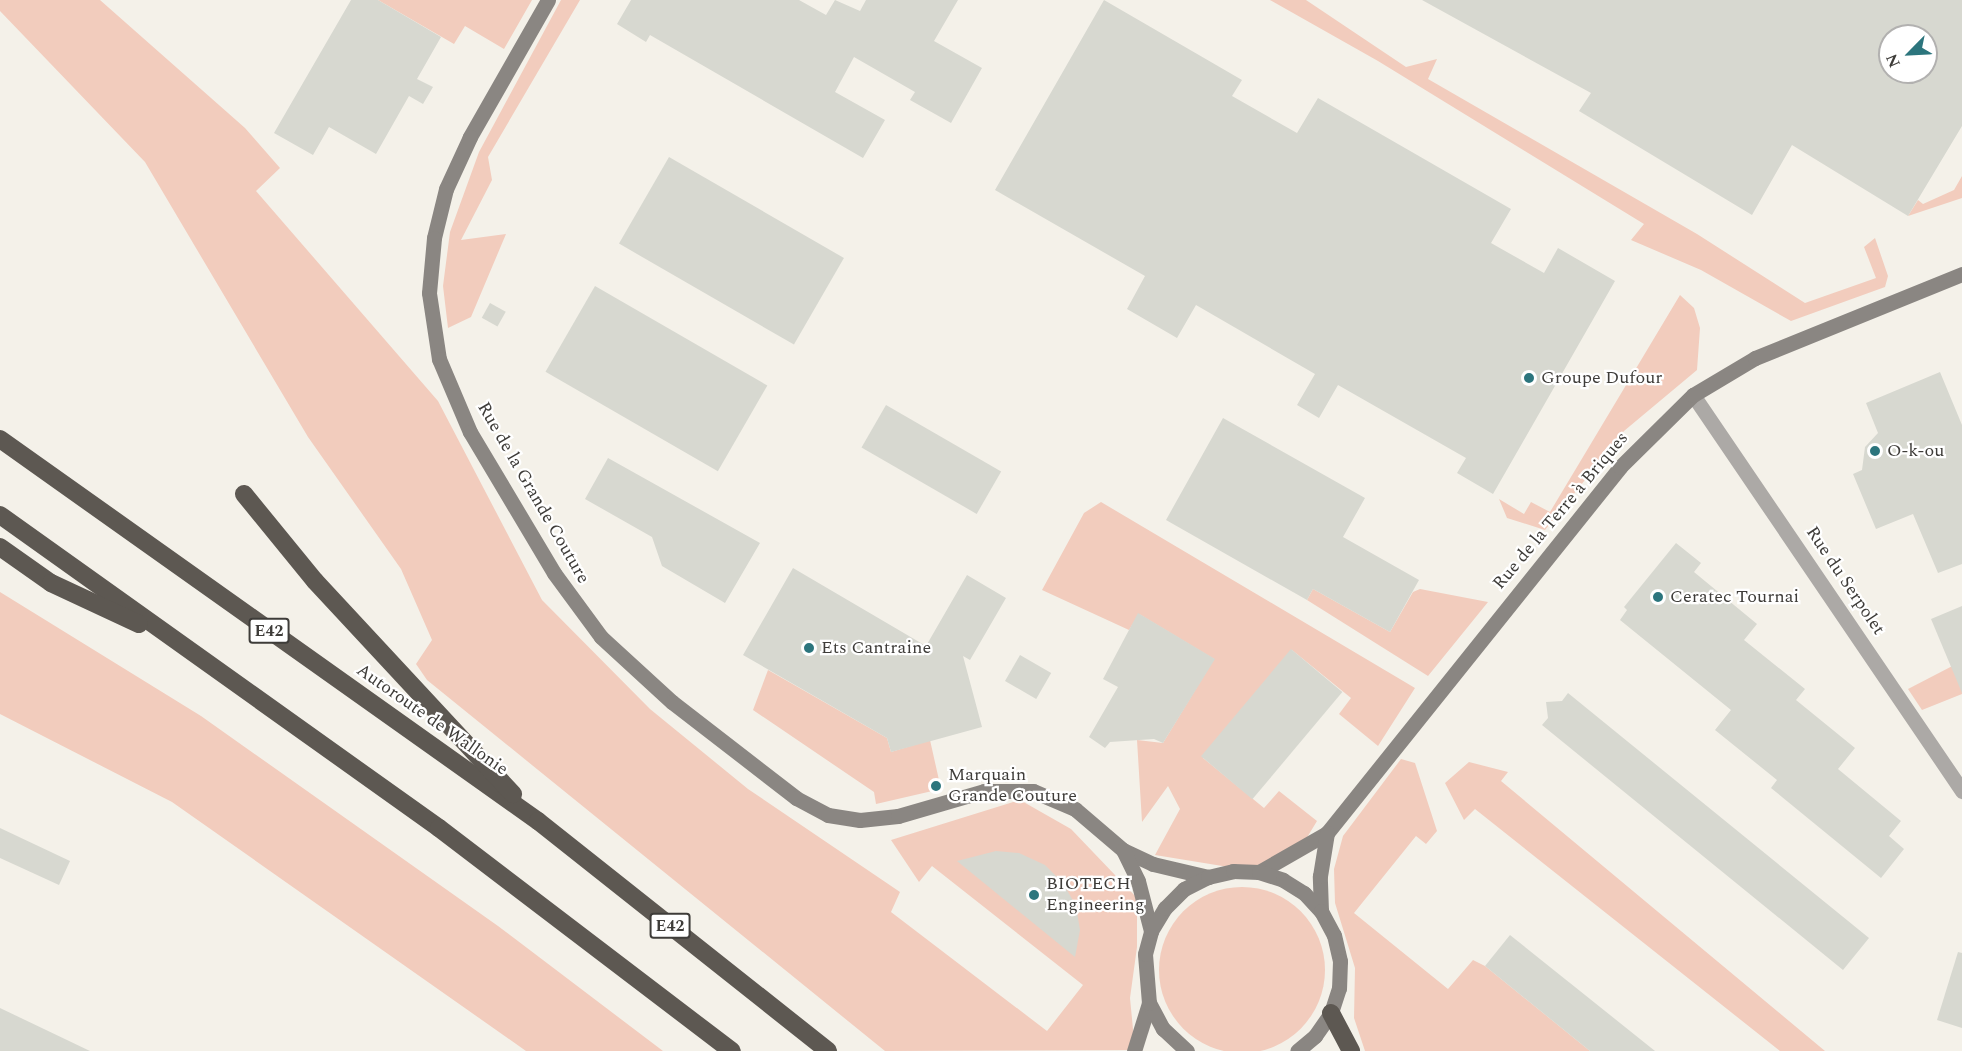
<!DOCTYPE html>
<meta charset="utf-8">
<style>
body{margin:0}
#map{position:relative;width:1962px;height:1051px;overflow:hidden;background:#f4f1e9;font-family:Spectral,serif}
div>[style]{position:absolute}
[style*='--x']{left:calc(var(--x)*1px);top:calc(var(--y)*1px);width:calc(var(--w)*1px);rotate:calc(var(--a)*1deg)}
.green>*{inset:0;background:#f2ccbd}
.round{border-radius:50%}
.building>*{inset:0;background:#d7d8d0;transform-origin:0 0}
.street>*{height:15px;margin:-7.5px;padding:0 7.5px;transform-origin:7.5px;border-radius:7.5px;background:#aca9a6}
.secondary>*{height:15px;margin:-7.5px;padding:0 7.5px;transform-origin:7.5px;border-radius:7.5px;background:#8a8682}
.highway>*{height:18px;margin:-9px;padding:0 9px;transform-origin:9px;border-radius:9px;background:#5d5852}
.dots>*{width:16px;height:16px;translate:-50% -50%;box-sizing:border-box;border:3px solid #fff;border-radius:50%}
span{translate:-50% -50%;white-space:nowrap;text-align:center;line-height:1.15;-webkit-text-stroke:4.5px #fff;paint-order:stroke}
.shield-label span{padding:2px 4px;background:#fff;border:2px solid;border-radius:4px;-webkit-text-stroke-width:0}
.shield-label{font-size:16px;color:#3e3c39;font-weight:700}
.poi-label{font-size:18px;color:#3e3c39}
.left{translate:0 -50%;text-align:left}
.street-label{font-size:18px;color:#3e3c39}
.north{position:absolute;left:1878px;top:24px;width:60px;height:60px;box-sizing:border-box;background:#fff;border:2px solid #b2b1b0;border-radius:50%;rotate:246deg;font-size:16px;font-weight:700;line-height:24px;text-align:center;color:#3e3c39}
.north::after{content:'';display:block;margin:auto;width:21px;height:27px;background:#2c757d;clip-path:polygon(50% 0,100% 100%,50% 72%,0 100%)}
</style>
<div id="map">
<div class="green">
<i style="clip-path:polygon(0 0,100px 0,245px 128px,280px 168px,256px 191px,438px 401px,542px 600px,650px 709px,748px 789px,900px 892px,891px 912px,1047px 1031px,1083px 985px,932px 866px,919px 882px,891px 840px,1020px 800px,1071px 829px,1137px 898px,1137px 947px,1130px 998px,1135px 1050px,885px 1051px,427px 680px,416px 664px,432px 640px,401px 569px,308px 437px,145px 162px,0 11px)"></i>
<i style="clip-path:polygon(378px 0,532px 0,504px 49px,465px 26px,454px 44px)"></i>
<i style="clip-path:polygon(561px 0,580px 0,488px 157px,492px 180px,461px 240px,506px 234px,471px 317px,448px 328px,443px 286px,450px 232px,479px 152px)"></i>
<i style="clip-path:polygon(1270px 0,1306px 0,1406px 67px,1437px 59px,1428px 79px,1697px 234px,1805px 303px,1876px 278px,1864px 247px,1875px 238px,1888px 276px,1885px 287px,1791px 321px,1701px 270px,1631px 240px,1644px 224px,1378px 61px)"></i>
<i style="clip-path:polygon(1962px 176px,1962px 198px,1908px 216px,1918px 200px,1923px 204px,1954px 190px)"></i>
<i style="clip-path:polygon(1680px 295px,1694px 308px,1700px 328px,1697px 370px,1624px 431px,1545px 530px,1507px 518px,1499px 499px,1524px 514px,1531px 502px,1550px 512px)"></i>
<i style="clip-path:polygon(1101px 502px,1415px 688px,1378px 746px,1339px 714px,1351px 698px,1292px 650px,1203px 758px,1264px 808px,1279px 791px,1317px 821px,1297px 854px,1259px 872px,1155px 855px,1180px 809px,1168px 786px,1142px 822px,1137px 740px,1163px 743px,1214px 659px,1139px 614px,1129px 630px,1042px 590px,1084px 513px)"></i>
<i style="clip-path:polygon(1313px 589px,1390px 632px,1413px 592px,1420px 589px,1488px 602px,1428px 676px,1307px 600px)"></i>
<i style="clip-path:polygon(0 592px,201px 716px,498px 926px,663px 1051px,526px 1051px,172px 802px,0 714px)"></i>
<i style="clip-path:polygon(1962px 661px,1962px 694px,1922px 710px,1908px 689px)"></i>
<i style="clip-path:polygon(768px 670px,887px 738px,891px 752px,930px 740px,941px 789px,876px 804px,874px 792px,753px 710px)"></i>
<i style="clip-path:polygon(1401px 759px,1415px 763px,1437px 831px,1426px 844px,1416px 836px,1354px 913px,1448px 989px,1473px 960px,1485px 966px,1590px 1051px,1365px 1051px,1354px 1018px,1355px 968px,1335px 903px,1334px 869px,1343px 836px)"></i>
<i style="clip-path:polygon(1469px 762px,1508px 772px,1501px 781px,1825px 1051px,1780px 1051px,1475px 809px,1464px 820px,1445px 783px)"></i>
<i class="round" style="left:1159px;top:887px;width:166px;height:166px"></i>
</div>
<div class="building">
<i style="clip-path:polygon(351px 0,378px 0,441px 37px,417px 79px,433px 87px,423px 104px,409px 96px,376px 154px,329px 127px,313px 155px,274px 133px)"></i>
<i style="clip-path:polygon(631px 0,799px 0,826px 15px,835px 0,860px 11px,866px 0,958px 0,934px 41px,982px 68px,951px 123px,910px 100px,915px 92px,854px 57px,835px 92px,885px 120px,863px 158px,650px 35px,646px 42px,617px 24px)"></i>
<i style="clip-path:polygon(1104px 0,1242px 80px,1232px 96px,1297px 133px,1318px 98px,1511px 209px,1491px 243px,1544px 273px,1558px 248px,1615px 281px,1493px 494px,1457px 473px,1466px 458px,1338px 385px,1319px 418px,1297px 405px,1315px 374px,1196px 305px,1177px 338px,1127px 309px,1145px 276px,995px 190px)"></i>
<i style="clip-path:polygon(evenodd,1422px 0,1962px 0,1962px 126px,1908px 216px,1792px 145px,1752px 215px,1579px 111px,1591px 93px,1422px 0,1890px 36px,1926px 36px,1926px 72px,1890px 72px,1890px 36px)"></i>
<i style="left:669px;top:157px;width:202px;height:100px;rotate:30deg"></i>
<i style="left:595px;top:286px;width:199px;height:99px;rotate:30deg"></i>
<i style="left:490px;top:303px;width:18px;height:17px;rotate:29deg"></i>
<i style="clip-path:polygon(1940px 372px,1962px 425px,1962px 564px,1938px 573px,1913px 514px,1876px 529px,1853px 474px,1862px 470px,1865px 447px,1878px 433px,1866px 403px)"></i>
<i style="left:886px;top:405px;width:133px;height:49px;rotate:30deg"></i>
<i style="clip-path:polygon(1223px 418px,1365px 498px,1343px 537px,1419px 580px,1390px 632px,1313px 589px,1307px 600px,1166px 520px)"></i>
<i style="clip-path:polygon(608px 458px,760px 543px,725px 603px,662px 566px,652px 537px,585px 499px)"></i>
<i style="clip-path:polygon(1676px 543px,1701px 563px,1694px 572px,1757px 624px,1744px 640px,1805px 689px,1796px 700px,1855px 748px,1838px 769px,1901px 821px,1889px 836px,1904px 849px,1881px 878px,1771px 788px,1777px 780px,1715px 730px,1731px 710px,1620px 620px,1627px 610px,1624px 607px)"></i>
<i style="clip-path:polygon(793px 568px,926px 646px,967px 575px,1006px 598px,970px 660px,963px 656px,982px 727px,891px 752px,887px 738px,743px 655px)"></i>
<i style="clip-path:polygon(1962px 606px,1962px 693px,1931px 619px)"></i>
<i style="clip-path:polygon(1138px 613px,1215px 659px,1163px 743px,1154px 739px,1110px 742px,1105px 748px,1089px 737px,1118px 687px,1103px 679px)"></i>
<i style="left:1291px;top:649px;width:67px;height:140px;rotate:40deg"></i>
<i style="left:1020px;top:655px;width:36px;height:30px;rotate:30deg"></i>
<i style="clip-path:polygon(1568px 693px,1869px 938px,1843px 970px,1542px 725px,1548px 718px,1546px 702px,1562px 701px)"></i>
<i style="clip-path:polygon(0 828px,70px 861px,59px 885px,0 858px)"></i>
<i style="clip-path:polygon(996px 851px,1019px 853px,1045px 865px,1063px 883px,1076px 906px,1080px 930px,1075px 957px,957px 861px)"></i>
<i style="clip-path:polygon(1510px 935px,1655px 1051px,1590px 1051px,1485px 966px)"></i>
<i style="clip-path:polygon(1958px 952px,1962px 953px,1962px 1028px,1937px 1020px)"></i>
<i style="clip-path:polygon(0 1008px,90px 1051px,0 1051px)"></i>
</div>
<div class="street">
<i style="--x:1693;--y:395;--w:479;--a:55.8"></i>
</div>
<div class="secondary">
<i style="--x:548;--y:0;--w:158;--a:119.7"></i>
<i style="--x:470;--y:137;--w:57;--a:114.8"></i>
<i style="--x:446;--y:189;--w:50;--a:103.8"></i>
<i style="--x:434;--y:238;--w:55;--a:95.2"></i>
<i style="--x:429;--y:293;--w:67;--a:81.4"></i>
<i style="--x:439;--y:359;--w:79;--a:67"></i>
<i style="--x:470;--y:432;--w:164;--a:59.2"></i>
<i style="--x:554;--y:573;--w:79;--a:53.7"></i>
<i style="--x:601;--y:637;--w:96;--a:42.5"></i>
<i style="--x:672;--y:702;--w:157;--a:37.7"></i>
<i style="--x:796;--y:798;--w:36;--a:28"></i>
<i style="--x:828;--y:815;--w:32;--a:9"></i>
<i style="--x:860;--y:820;--w:38;--a:-6"></i>
<i style="--x:898;--y:816;--w:90;--a:-16.2"></i>
<i style="--x:984;--y:791;--w:49;--a:0"></i>
<i style="--x:1033;--y:791;--w:46;--a:23.2"></i>
<i style="--x:1075;--y:809;--w:63;--a:40.5"></i>
<i style="--x:1123;--y:850;--w:33;--a:25"></i>
<i style="--x:1153;--y:864;--w:57;--a:13.3"></i>
<i style="--x:1123;--y:850;--w:34;--a:64"></i>
<i style="--x:1138;--y:881;--w:52;--a:75.4"></i>
<i style="--x:1259;--y:872;--w:78;--a:-29.8"></i>
<i style="--x:1327;--y:833;--w:469;--a:-51.3"></i>
<i style="--x:1620;--y:467;--w:103;--a:-44.6"></i>
<i style="--x:1693;--y:395;--w:72;--a:-30.8"></i>
<i style="--x:1755;--y:358;--w:223;--a:-22.1"></i>
<i style="--x:1321;--y:911;--w:35;--a:-92"></i>
<i style="--x:1320;--y:876;--w:44;--a:-80.8"></i>
<i style="--x:1134;--y:1051;--w:50;--a:-72.6"></i>
<i style="--x:1187;--y:1051;--w:33;--a:-137"></i>
<i style="--x:1163;--y:1029;--w:30;--a:-118"></i>
<i style="--x:1149;--y:1003;--w:49;--a:-94.7"></i>
<i style="--x:1145;--y:954;--w:24;--a:-75"></i>
<i style="--x:1151;--y:931;--w:27;--a:-59"></i>
<i style="--x:1165;--y:908;--w:27;--a:-45"></i>
<i style="--x:1184;--y:889;--w:27;--a:-27"></i>
<i style="--x:1208;--y:877;--w:26;--a:-13"></i>
<i style="--x:1233;--y:871;--w:26;--a:2"></i>
<i style="--x:1259;--y:872;--w:25;--a:18"></i>
<i style="--x:1283;--y:880;--w:25;--a:32"></i>
<i style="--x:1304;--y:893;--w:25;--a:47"></i>
<i style="--x:1321;--y:911;--w:27;--a:62"></i>
<i style="--x:1334;--y:935;--w:27;--a:77"></i>
<i style="--x:1340;--y:961;--w:27;--a:92"></i>
<i style="--x:1339;--y:988;--w:26;--a:108"></i>
<i style="--x:1331;--y:1013;--w:28;--a:125"></i>
<i style="--x:1315;--y:1036;--w:23;--a:140"></i>
</div>
<div class="highway">
<i style="--x:0;--y:439;--w:660;--a:35.38"></i>
<i style="--x:538;--y:821;--w:370;--a:38.4"></i>
<i style="--x:244;--y:494;--w:112;--a:50.8"></i>
<i style="--x:315;--y:581;--w:291;--a:47.1"></i>
<i style="--x:0;--y:515;--w:539;--a:35.49"></i>
<i style="--x:439;--y:828;--w:368;--a:37.3"></i>
<i style="--x:0;--y:547;--w:62;--a:35.2"></i>
<i style="--x:51;--y:583;--w:97;--a:25"></i>
<i style="--x:1331;--y:1013;--w:43;--a:62.2"></i>
</div>
<div class="dots">
<i style="left:1529px;top:378px;background:#2c757d"></i>
<i style="left:1875px;top:451px;background:#2c757d"></i>
<i style="left:1658px;top:597px;background:#2c757d"></i>
<i style="left:809px;top:648px;background:#2c757d"></i>
<i style="left:936px;top:786px;background:#2c757d"></i>
<i style="left:1034px;top:895px;background:#2c757d"></i>
</div>
<div class="shield-label">
<span style="left:269px;top:631px">E42</span>
<span style="left:670px;top:926px">E42</span>
</div>
<div class="poi-label">
<span class="left" style="left:1541px;top:378px">Groupe Dufour</span>
<span class="left" style="left:1887px;top:451px">O-k-ou</span>
<span class="left" style="left:1670px;top:597px">Ceratec Tournai</span>
<span class="left" style="left:821px;top:648px">Ets Cantraine</span>
<span class="left" style="left:948px;top:786px">Marquain<br>Grande Couture</span>
<span class="left" style="left:1046px;top:895px">BIOTECH<br>Engineering</span>
</div>
<div class="street-label">
<span style="left:533px;top:493px;rotate:60deg">Rue de la Grande Couture</span>
<span style="left:1561px;top:511px;rotate:-50deg">Rue de la Terre à Briques</span>
<span style="left:1845px;top:581px;rotate:56deg">Rue du Serpolet</span>
<span style="left:432px;top:720px;rotate:35deg">Autoroute de Wallonie</span>
</div>
<div class="north">N</div>
</div>
